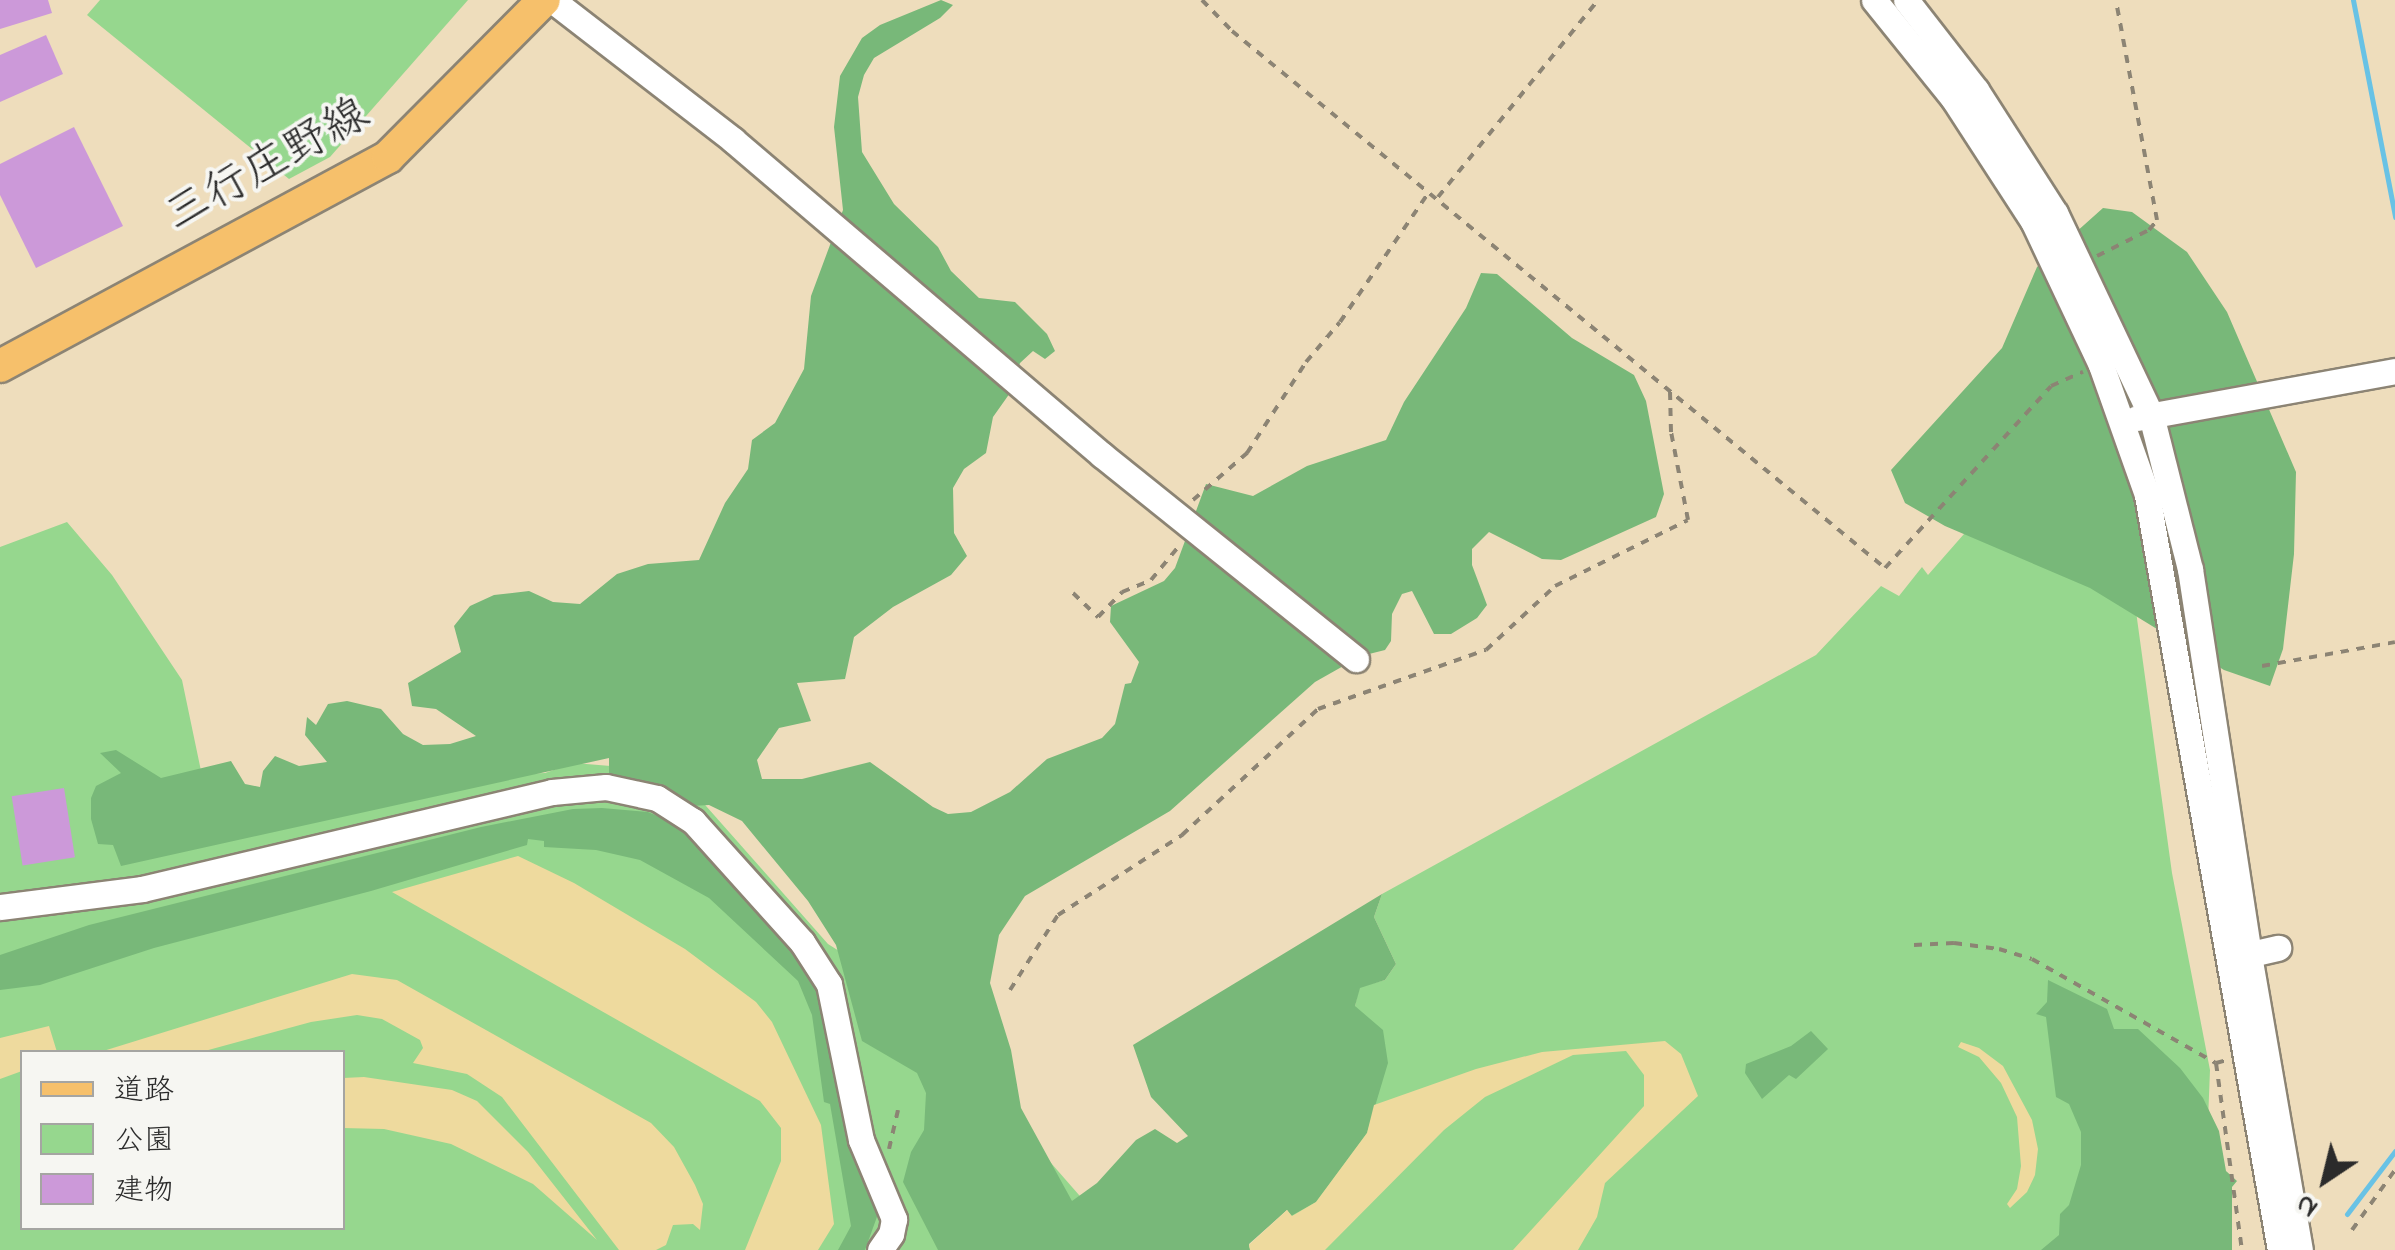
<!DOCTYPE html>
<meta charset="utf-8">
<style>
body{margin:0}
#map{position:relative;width:2395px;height:1250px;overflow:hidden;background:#eeddbc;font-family:"Indie Flower","Klee One",sans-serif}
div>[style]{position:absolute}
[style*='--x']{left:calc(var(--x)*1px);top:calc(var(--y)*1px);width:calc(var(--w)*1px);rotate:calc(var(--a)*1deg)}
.green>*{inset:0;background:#96d78e}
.forest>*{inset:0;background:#78b879}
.sand>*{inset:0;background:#eeda9e}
.stream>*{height:5px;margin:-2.5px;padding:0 2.5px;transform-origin:2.5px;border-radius:2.5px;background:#68c2e5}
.building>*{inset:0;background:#cc99d9;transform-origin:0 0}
.path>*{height:4px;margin-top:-2px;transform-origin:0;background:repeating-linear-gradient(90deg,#8c8474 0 8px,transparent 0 16px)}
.roads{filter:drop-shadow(2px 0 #8c8474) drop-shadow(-2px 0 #8c8474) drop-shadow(0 2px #8c8474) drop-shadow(0 -2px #8c8474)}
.minor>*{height:25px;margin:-12.5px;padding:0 12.5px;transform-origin:12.5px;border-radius:12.5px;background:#fff}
.major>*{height:32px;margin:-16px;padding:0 16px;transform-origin:16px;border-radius:16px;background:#f6c06b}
span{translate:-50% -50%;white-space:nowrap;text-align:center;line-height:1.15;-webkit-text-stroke:8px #f6f6f2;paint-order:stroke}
.street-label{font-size:45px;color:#2b2b2b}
.legend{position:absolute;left:20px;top:1050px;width:325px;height:180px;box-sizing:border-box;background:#f6f6f2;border:2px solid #a5a5a2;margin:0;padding:12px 18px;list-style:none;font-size:30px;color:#2b2b2b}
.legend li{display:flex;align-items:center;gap:20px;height:50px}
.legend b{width:50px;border:2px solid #a5a5a2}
.north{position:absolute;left:2275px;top:1130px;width:100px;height:100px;-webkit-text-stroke:8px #f6f6f2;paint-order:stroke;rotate:215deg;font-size:28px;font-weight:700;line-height:40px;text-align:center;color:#2b2b2b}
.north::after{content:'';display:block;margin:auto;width:35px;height:45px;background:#2b2b2b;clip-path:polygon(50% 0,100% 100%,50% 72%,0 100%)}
</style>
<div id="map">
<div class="green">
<i style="clip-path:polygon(100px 0,468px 0,330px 157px,289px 179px,87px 15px)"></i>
<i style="clip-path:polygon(2007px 485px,2127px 546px,2172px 873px,2210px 1070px,2208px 1121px,2223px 1250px,1247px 1250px,1320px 1188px,1378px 1105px,1374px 1105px,1355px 1006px,1359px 987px,1385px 980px,1396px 964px,1374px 917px,1382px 894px,1816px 655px,1881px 586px,1899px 596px,1922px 567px,1928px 575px)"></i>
<i style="clip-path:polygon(evenodd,67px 522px,112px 575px,182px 680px,205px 790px,545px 773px,574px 763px,623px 767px,691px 789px,828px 944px,899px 989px,1093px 1211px,1120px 1250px,0 1250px,0 547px,67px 522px,22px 1052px,342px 1052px,342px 1228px,22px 1228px,22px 1052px)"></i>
</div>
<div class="forest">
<i style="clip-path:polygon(941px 0,953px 5px,940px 18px,874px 58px,864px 75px,858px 97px,862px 152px,894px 204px,938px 247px,951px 271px,979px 298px,1015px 302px,1047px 334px,1055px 351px,1045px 359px,1033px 351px,1020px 363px,1010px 393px,993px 417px,986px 453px,964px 469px,953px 488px,954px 533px,967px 556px,951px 575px,893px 607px,854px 637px,845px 679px,797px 683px,811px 721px,779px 728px,757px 760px,762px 779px,802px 779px,870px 762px,933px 807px,948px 814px,971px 812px,1010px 792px,1047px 759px,1102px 738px,1115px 724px,1125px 684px,1131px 683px,1139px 662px,1110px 622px,1111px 606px,1164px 581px,1175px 568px,1206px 484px,1253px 496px,1307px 466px,1386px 440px,1404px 402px,1466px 308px,1481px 273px,1497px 274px,1572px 338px,1634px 375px,1646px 401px,1664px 494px,1656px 517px,1561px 560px,1542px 559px,1489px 532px,1472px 549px,1472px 565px,1487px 605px,1477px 618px,1451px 634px,1434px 634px,1412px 591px,1402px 594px,1392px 614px,1391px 641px,1385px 650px,1361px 656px,1315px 682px,1170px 811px,1025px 896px,999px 935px,990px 983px,1011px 1050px,1021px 1108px,1072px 1201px,1097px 1183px,1136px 1140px,1155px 1129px,1177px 1143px,1188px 1136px,1151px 1097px,1133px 1045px,1382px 894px,1374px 917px,1396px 964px,1385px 980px,1360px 988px,1355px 1006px,1383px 1030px,1388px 1063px,1367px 1133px,1316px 1202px,1291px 1216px,1287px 1210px,1249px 1244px,1250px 1250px,938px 1250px,903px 1182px,911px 1152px,924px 1130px,926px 1093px,917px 1073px,862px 1041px,836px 945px,808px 901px,742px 821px,709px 805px,691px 806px,609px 777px,609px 758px,121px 866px,113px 845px,98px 844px,91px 819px,91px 798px,96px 786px,121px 773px,100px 753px,116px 750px,161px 778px,231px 761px,245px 784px,260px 787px,263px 771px,275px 756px,299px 766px,327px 762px,305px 735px,307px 717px,316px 725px,328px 704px,347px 701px,381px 709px,403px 734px,423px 745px,450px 744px,476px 736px,436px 709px,412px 706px,408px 683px,461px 652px,454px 626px,470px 606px,494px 595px,529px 591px,553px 602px,580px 604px,617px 574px,648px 564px,699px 560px,725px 503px,748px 469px,752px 440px,775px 423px,804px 369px,811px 296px,843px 210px,834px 127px,840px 76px,862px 38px,880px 25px)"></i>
<i style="clip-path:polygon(2103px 208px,2132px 212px,2187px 252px,2227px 312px,2296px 472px,2294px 554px,2283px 649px,2270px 686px,2224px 670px,2090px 588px,1945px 526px,1905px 503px,1891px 470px,2002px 348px,2037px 267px)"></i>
<i style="clip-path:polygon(602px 808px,648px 812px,676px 824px,777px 929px,815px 980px,852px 1146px,878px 1214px,865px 1250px,838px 1250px,851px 1226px,830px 1104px,824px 1102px,812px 1015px,798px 981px,709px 898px,640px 860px,596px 850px,544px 847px,544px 841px,528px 839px,527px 845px,371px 891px,154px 948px,40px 985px,0 990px,0 955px,89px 925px,481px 827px,573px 809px)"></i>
<i style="clip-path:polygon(2048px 980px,2107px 1009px,2114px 1029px,2138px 1029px,2180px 1068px,2203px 1098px,2219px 1131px,2226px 1171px,2237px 1181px,2232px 1187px,2232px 1250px,2041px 1250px,2059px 1235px,2060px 1214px,2069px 1205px,2081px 1165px,2081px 1132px,2069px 1104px,2056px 1097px,2046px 1017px,2036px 1014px,2047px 1002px)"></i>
<i style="clip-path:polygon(1811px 1031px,1828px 1049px,1796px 1079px,1789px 1075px,1762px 1099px,1745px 1073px,1746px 1064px,1791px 1046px)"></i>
</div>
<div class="sand">
<i style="clip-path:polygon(518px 856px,574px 883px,685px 949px,756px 1002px,772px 1022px,821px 1125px,834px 1224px,818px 1250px,745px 1250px,781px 1161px,781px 1128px,760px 1101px,392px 892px)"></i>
<i style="clip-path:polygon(352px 974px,397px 980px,651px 1123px,674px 1147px,695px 1185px,703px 1204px,700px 1230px,693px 1224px,673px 1225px,666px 1245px,656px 1250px,619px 1250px,502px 1097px,467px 1074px,413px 1063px,423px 1048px,420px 1040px,382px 1019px,357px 1015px,311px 1022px,201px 1052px,100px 1052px)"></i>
<i style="clip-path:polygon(49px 1026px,57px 1052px,22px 1052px,22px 1071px,0 1079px,0 1038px)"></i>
<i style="clip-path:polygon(1665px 1041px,1681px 1054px,1698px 1096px,1605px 1183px,1597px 1217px,1578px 1250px,1513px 1250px,1644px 1106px,1644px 1075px,1626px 1051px,1573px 1055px,1485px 1097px,1444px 1130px,1325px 1250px,1250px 1250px,1249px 1245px,1287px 1210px,1292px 1216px,1316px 1202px,1367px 1133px,1374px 1105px,1476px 1069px,1542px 1052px)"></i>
<i style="clip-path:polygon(1961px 1042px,1979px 1048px,2003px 1066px,2032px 1120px,2038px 1149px,2035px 1175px,2027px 1192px,2010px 1208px,2007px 1204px,2017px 1189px,2021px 1166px,2017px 1117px,2001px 1083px,1979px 1057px,1958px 1047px)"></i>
<i style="clip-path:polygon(364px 1077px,452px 1090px,477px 1101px,528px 1152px,597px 1240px,533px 1184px,451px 1144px,384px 1129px,343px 1128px,343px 1078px)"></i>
</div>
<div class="stream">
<i style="--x:2353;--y:0;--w:221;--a:79"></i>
<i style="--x:2347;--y:1214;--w:79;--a:-52.7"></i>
</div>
<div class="building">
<i style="clip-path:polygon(0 0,48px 0,52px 13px,0 29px)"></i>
<i style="clip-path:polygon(46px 35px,63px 74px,0 102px,0 55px)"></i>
<i style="clip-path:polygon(74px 127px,123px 226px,36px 268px,0 195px,0 164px)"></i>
<i style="left:64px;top:788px;width:70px;height:53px;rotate:81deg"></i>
</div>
<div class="path">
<i style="--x:1202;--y:0;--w:43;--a:45.9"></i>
<i style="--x:1232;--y:31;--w:845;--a:39.43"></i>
<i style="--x:1885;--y:568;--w:246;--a:-47.6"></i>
<i style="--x:2051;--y:386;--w:35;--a:-24"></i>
<i style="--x:1438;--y:197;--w:254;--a:-50.9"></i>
<i style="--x:2097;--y:256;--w:58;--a:-26.6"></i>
<i style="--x:2149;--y:230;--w:13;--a:-51"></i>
<i style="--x:2157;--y:220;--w:224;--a:-100.6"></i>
<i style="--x:1193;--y:500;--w:72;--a:-41"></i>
<i style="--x:1247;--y:453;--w:108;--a:-57"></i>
<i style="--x:1306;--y:362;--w:52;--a:-49.6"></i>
<i style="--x:1340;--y:322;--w:158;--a:-55.6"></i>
<i style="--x:1073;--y:593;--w:35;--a:44"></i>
<i style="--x:1098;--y:617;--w:35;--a:-46"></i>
<i style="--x:1122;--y:592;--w:31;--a:-22"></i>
<i style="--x:1151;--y:580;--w:44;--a:-50.5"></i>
<i style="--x:2262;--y:666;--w:135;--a:-10.2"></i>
<i style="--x:1914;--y:945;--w:40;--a:-2.9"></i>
<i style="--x:1954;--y:943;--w:45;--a:7.6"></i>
<i style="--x:1999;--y:949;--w:34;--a:17"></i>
<i style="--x:2032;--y:959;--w:211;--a:29.5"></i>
<i style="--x:2216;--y:1063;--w:11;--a:-15"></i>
<i style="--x:1010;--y:990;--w:89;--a:-57.4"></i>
<i style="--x:1058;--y:915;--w:148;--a:-32.8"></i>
<i style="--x:1182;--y:835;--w:185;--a:-42.8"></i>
<i style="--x:1318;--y:709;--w:178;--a:-19.4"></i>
<i style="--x:1486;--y:650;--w:94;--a:-42.8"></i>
<i style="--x:1555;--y:586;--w:148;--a:-26.4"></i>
<i style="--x:1688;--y:520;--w:90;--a:-100.9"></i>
<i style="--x:1671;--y:432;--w:42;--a:-91.4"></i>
<i style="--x:2216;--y:1063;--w:189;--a:82.1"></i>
<i style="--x:889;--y:1149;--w:40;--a:-77"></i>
<i style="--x:2352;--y:1230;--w:74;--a:-54.4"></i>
</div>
<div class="roads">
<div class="minor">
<i style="--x:552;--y:0;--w:229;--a:37.7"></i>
<i style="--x:733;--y:140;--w:485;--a:40.5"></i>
<i style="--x:1102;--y:455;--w:326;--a:38.8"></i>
<i style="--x:1874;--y:0;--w:126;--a:51.1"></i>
<i style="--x:1953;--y:98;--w:147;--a:57"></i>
<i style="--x:2033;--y:221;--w:159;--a:64.7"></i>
<i style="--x:2101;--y:365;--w:138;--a:70.5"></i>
<i style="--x:2147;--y:495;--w:767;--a:80.01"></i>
<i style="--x:1906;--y:0;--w:114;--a:52.1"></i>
<i style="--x:1976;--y:90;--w:146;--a:57.3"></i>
<i style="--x:2055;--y:213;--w:224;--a:64.6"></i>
<i style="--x:2151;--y:415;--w:159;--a:75.8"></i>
<i style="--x:2190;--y:569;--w:397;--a:81.3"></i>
<i style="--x:2250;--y:961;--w:293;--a:80.2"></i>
<i style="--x:2137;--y:418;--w:262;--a:-10.3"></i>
<i style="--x:0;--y:907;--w:143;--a:-7.2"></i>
<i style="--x:142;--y:889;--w:421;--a:-13.3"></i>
<i style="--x:552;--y:792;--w:54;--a:-5.3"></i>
<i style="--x:606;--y:787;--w:52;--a:12.2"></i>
<i style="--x:657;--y:798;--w:43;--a:32.6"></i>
<i style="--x:693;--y:821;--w:163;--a:48"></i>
<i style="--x:802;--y:942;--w:50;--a:57.3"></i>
<i style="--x:829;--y:984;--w:159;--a:78.4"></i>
<i style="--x:861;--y:1140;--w:86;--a:67.3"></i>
<i style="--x:894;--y:1219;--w:15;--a:101"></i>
<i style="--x:891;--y:1234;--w:19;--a:125"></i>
<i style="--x:2251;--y:954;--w:28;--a:-13"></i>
</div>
<div class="major">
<i style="--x:0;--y:366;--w:441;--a:-28.3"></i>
<i style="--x:388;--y:157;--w:221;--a:-45.2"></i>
</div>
</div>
<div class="street-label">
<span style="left:268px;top:167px;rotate:-29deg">三行庄野線</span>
</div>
<ul class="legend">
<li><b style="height:12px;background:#f6c06b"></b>道路</li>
<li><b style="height:28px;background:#96d78e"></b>公園</li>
<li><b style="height:28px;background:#cc99d9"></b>建物</li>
</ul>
<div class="north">N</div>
</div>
